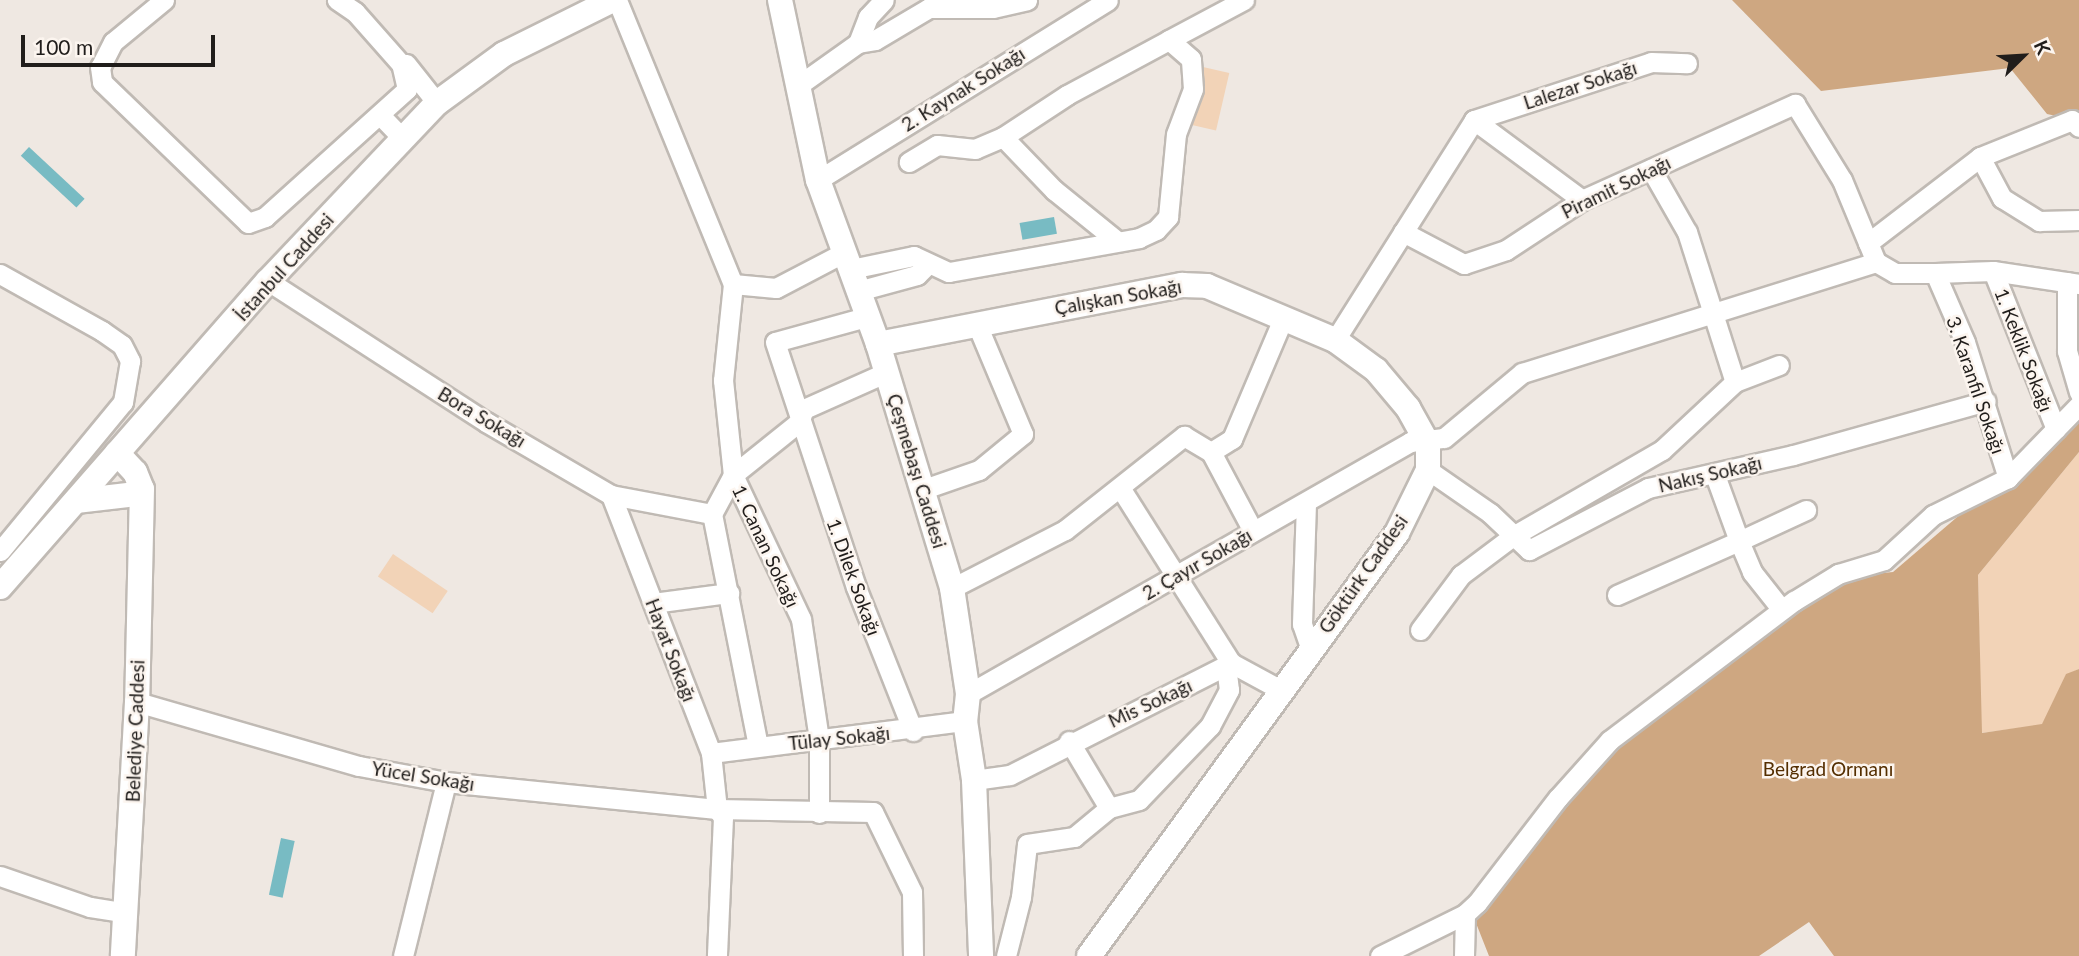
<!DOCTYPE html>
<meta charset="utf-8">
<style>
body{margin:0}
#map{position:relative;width:2079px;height:956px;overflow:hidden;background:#efe8e2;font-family:Lato,sans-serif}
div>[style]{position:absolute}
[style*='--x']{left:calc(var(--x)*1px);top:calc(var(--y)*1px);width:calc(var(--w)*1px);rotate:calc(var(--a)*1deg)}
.green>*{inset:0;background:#f2d3b7;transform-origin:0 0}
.forest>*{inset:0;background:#cea781}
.water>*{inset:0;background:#78bbc3;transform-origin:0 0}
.roads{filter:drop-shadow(2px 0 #c0bab4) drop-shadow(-2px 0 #c0bab4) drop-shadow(0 2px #c0bab4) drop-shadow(0 -2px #c0bab4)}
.minor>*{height:19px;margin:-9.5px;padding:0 9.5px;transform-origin:9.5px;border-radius:9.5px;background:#fff}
.major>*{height:24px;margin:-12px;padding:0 12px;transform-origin:12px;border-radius:12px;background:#fff}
span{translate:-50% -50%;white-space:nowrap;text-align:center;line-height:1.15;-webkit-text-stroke:5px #fcf5ef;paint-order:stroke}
.street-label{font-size:19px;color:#201d1b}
.park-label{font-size:19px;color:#542e00}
.north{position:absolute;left:1988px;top:21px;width:70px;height:70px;-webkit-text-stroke:5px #fcf5ef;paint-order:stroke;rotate:66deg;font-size:19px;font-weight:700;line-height:28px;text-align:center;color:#201d1b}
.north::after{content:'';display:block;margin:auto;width:24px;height:32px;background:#201d1b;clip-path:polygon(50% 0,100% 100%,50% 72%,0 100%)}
.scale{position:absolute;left:21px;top:35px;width:194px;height:32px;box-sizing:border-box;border:4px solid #201d1b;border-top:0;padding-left:9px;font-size:21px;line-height:24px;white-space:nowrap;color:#201d1b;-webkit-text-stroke:5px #fcf5ef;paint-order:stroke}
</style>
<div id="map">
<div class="green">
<i style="left:1203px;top:67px;width:27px;height:59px;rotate:13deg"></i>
<i style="clip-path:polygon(2079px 452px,2079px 669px,2066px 675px,2042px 725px,1981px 733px,1978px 575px)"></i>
<i style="left:393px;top:554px;width:66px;height:27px;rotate:34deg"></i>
</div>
<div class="forest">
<i style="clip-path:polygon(1732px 0,2079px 0,2079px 121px,2047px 114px,2010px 68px,1821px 91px)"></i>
<i style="clip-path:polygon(2079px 403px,2079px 452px,1978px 575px,1982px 733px,2042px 724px,2066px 674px,2079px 669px,2079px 956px,1834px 956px,1809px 922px,1759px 956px,1489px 956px,1474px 918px,1528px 833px,1617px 740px,1844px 577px,1893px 572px,1963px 512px,1993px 499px)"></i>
</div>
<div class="water">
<i style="left:29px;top:147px;width:76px;height:12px;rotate:43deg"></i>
<i style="left:1054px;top:217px;width:17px;height:35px;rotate:80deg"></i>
<i style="left:281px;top:838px;width:14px;height:58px;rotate:12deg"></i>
</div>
<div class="roads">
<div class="minor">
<i style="--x:164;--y:0;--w:66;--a:140.5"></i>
<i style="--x:113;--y:42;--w:28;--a:117"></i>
<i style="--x:100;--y:67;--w:15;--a:82"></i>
<i style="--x:102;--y:82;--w:203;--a:44"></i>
<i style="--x:248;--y:223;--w:18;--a:-19"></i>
<i style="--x:265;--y:217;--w:191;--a:-42"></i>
<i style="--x:407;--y:89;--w:26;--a:-103"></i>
<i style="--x:401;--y:64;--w:69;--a:-131.5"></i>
<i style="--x:355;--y:12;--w:22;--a:-146"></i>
<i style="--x:617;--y:0;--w:307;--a:67.8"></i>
<i style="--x:733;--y:284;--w:97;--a:95.9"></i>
<i style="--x:723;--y:380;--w:96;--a:84"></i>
<i style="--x:733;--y:475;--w:159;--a:64.7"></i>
<i style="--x:801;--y:619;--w:122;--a:81.5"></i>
<i style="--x:819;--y:740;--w:73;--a:90"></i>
<i style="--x:1169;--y:40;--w:85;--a:-28.1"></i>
<i style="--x:858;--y:43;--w:28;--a:-69"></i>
<i style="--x:868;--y:17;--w:23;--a:-47"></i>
<i style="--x:406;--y:64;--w:50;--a:51.5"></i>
<i style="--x:796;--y:87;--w:76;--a:-35.4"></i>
<i style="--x:858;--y:43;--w:17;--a:-10"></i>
<i style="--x:875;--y:40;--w:63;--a:-30.7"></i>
<i style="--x:929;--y:8;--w:64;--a:0"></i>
<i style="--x:993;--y:8;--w:35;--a:-13"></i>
<i style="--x:380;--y:115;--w:33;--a:46"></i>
<i style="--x:1474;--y:120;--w:186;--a:-18.1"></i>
<i style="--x:1651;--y:62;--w:36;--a:2"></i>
<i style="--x:1474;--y:120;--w:134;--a:36.5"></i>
<i style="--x:1003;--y:137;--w:74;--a:46.1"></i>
<i style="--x:1054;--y:190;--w:81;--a:39"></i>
<i style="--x:1980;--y:157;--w:47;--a:61.8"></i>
<i style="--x:2002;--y:198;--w:44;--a:31.9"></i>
<i style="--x:2039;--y:221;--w:40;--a:-1.4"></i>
<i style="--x:1651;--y:169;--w:73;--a:60.3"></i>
<i style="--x:1687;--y:232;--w:157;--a:72.3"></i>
<i style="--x:818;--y:180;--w:341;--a:-31.8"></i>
<i style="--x:1403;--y:232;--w:69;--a:27.7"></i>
<i style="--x:1464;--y:264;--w:44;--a:-18.4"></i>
<i style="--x:1506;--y:250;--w:91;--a:-33.3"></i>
<i style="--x:1582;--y:200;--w:234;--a:-24.3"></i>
<i style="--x:1795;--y:104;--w:89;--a:58.3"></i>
<i style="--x:1842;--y:180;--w:89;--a:67.5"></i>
<i style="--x:1868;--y:243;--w:141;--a:-37.5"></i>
<i style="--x:1980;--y:157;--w:99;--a:-21.9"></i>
<i style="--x:2072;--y:120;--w:10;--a:45"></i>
<i style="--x:1876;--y:262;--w:22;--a:30"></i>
<i style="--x:1895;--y:273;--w:40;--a:0"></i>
<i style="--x:1935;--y:273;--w:75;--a:66.5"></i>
<i style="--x:1965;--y:342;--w:143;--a:72.5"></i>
<i style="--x:851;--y:269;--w:64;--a:-11.7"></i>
<i style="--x:914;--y:256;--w:38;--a:25"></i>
<i style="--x:949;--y:272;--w:193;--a:-10.1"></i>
<i style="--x:1139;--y:238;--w:19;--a:-25"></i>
<i style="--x:1156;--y:230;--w:18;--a:-47"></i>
<i style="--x:1168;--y:217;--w:83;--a:-84.5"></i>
<i style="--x:1176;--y:134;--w:48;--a:-69.3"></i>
<i style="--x:1193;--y:89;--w:30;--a:-94"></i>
<i style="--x:1191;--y:59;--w:29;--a:-139"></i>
<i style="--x:1169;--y:40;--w:116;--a:151.7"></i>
<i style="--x:1067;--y:95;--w:77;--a:146.7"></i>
<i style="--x:1003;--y:137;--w:30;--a:157"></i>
<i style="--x:975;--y:149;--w:38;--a:-174"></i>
<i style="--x:937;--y:145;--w:33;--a:149"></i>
<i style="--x:1993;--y:271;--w:170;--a:68.3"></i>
<i style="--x:1935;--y:273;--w:58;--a:-2"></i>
<i style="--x:1993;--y:271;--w:87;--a:8.6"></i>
<i style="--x:0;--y:274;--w:117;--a:29.2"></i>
<i style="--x:102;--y:331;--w:24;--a:35"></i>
<i style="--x:122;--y:345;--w:18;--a:63"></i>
<i style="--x:130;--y:361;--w:42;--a:99.7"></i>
<i style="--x:123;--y:402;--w:193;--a:129.5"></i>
<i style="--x:268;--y:281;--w:260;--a:32.9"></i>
<i style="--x:486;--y:422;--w:145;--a:30.3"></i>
<i style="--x:611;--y:495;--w:103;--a:10.7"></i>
<i style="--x:2067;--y:282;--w:69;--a:90"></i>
<i style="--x:2067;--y:351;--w:43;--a:73.7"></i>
<i style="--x:733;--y:284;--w:43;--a:5.3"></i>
<i style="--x:776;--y:288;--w:78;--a:-27.6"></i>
<i style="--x:858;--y:291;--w:61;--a:-15.2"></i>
<i style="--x:917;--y:275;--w:14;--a:-45"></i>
<i style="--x:866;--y:317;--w:94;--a:164.6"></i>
<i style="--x:775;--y:342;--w:258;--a:71.7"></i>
<i style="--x:856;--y:587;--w:155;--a:68.4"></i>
<i style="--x:1335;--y:340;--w:260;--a:-57.7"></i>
<i style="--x:799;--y:422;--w:14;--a:-69"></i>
<i style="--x:804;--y:409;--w:91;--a:-24"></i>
<i style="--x:1211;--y:452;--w:25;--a:-32"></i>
<i style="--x:1232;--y:439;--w:130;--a:-67"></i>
<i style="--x:1428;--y:470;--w:75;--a:34.7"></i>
<i style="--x:1490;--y:513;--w:54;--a:43.5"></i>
<i style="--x:1529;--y:550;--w:134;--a:-27.5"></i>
<i style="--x:1648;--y:488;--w:149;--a:-12.8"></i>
<i style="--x:1793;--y:455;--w:200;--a:-15.6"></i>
<i style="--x:1715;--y:475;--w:70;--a:70"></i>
<i style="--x:1739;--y:541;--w:74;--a:-24.8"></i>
<i style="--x:924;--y:489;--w:58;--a:-19.1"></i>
<i style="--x:979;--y:470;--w:57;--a:-39.3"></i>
<i style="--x:1023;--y:434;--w:121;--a:-112.8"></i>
<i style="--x:1121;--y:489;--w:206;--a:57.7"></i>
<i style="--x:1231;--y:663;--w:57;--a:28.4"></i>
<i style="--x:611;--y:495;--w:277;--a:68.8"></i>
<i style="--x:711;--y:753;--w:56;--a:83.9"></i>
<i style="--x:717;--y:809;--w:10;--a:53"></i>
<i style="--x:723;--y:817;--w:139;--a:92.5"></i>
<i style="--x:1306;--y:503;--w:121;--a:91.9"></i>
<i style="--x:1302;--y:624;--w:28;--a:71"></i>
<i style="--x:952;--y:588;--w:127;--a:-27.2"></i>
<i style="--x:1065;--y:530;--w:152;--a:-38.3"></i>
<i style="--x:1184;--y:436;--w:31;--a:31"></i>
<i style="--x:1211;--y:452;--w:89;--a:62"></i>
<i style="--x:1617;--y:595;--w:133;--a:-23.9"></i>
<i style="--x:1739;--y:541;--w:34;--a:67"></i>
<i style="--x:1752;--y:572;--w:48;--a:51.7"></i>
<i style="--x:653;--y:603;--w:77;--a:-7.5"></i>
<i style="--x:1420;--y:630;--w:69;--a:-53.3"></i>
<i style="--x:1461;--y:575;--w:65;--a:-36.9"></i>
<i style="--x:1513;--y:536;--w:172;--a:-30"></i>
<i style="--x:1662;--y:450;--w:100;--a:-43"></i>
<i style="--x:1735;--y:382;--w:47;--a:-21.1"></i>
<i style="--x:968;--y:694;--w:509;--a:-29.69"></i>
<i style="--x:1410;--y:442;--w:34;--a:-7"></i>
<i style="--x:1444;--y:438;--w:102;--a:-39.8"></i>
<i style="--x:1522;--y:373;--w:371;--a:-17.4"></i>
<i style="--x:137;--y:702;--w:231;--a:16.1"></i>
<i style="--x:359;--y:766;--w:88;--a:10.4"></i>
<i style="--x:446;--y:782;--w:272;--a:5.7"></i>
<i style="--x:717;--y:809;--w:156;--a:1.1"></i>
<i style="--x:873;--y:812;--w:89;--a:64"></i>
<i style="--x:912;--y:892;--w:64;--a:89.1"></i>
<i style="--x:1069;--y:741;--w:78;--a:59.2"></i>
<i style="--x:758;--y:746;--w:237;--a:-101.2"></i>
<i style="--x:712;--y:514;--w:44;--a:-61.7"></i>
<i style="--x:733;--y:475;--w:85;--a:-38.8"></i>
<i style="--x:711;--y:753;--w:256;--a:-7.2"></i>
<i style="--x:974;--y:780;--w:36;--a:-8"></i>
<i style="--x:1010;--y:775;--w:248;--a:-26.9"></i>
<i style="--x:0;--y:876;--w:95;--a:19"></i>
<i style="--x:90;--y:907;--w:36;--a:9"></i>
<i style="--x:403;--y:956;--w:179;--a:-76.1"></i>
<i style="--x:1006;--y:956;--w:61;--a:-75.7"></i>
<i style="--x:1021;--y:897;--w:53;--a:-83.5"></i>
<i style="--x:1027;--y:844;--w:48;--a:-8.5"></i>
<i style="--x:1074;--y:837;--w:45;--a:-39.6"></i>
<i style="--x:1109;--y:808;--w:31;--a:-15"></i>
<i style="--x:1139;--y:800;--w:103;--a:-46.2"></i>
<i style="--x:1210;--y:726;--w:41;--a:-62.2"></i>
<i style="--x:1229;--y:690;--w:23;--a:-97"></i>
<i style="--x:1380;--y:956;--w:95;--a:-26.3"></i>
<i style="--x:1465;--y:914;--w:16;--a:-43"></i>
<i style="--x:1477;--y:903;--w:133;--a:-52.4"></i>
<i style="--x:1558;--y:798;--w:78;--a:-48.1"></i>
<i style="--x:1610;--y:740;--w:231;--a:-37.1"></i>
<i style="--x:1794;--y:601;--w:52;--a:-31.5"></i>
<i style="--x:1838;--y:574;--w:48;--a:-16.9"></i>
<i style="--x:1884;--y:560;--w:67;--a:-42.6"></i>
<i style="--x:1933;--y:515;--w:84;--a:-26.3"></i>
<i style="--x:2008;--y:478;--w:102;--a:-45.8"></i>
<i style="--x:1464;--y:956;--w:42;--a:-88.6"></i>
</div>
<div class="major">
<i style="--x:780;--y:0;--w:184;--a:78.1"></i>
<i style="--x:818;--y:180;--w:175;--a:69.9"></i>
<i style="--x:878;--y:344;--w:255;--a:73.1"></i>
<i style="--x:952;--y:588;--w:107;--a:81.4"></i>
<i style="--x:968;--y:694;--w:27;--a:96"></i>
<i style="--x:965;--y:721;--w:60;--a:81.3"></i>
<i style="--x:974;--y:780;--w:176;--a:87.7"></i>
<i style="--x:878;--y:344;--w:310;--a:-11"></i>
<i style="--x:1182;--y:285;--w:25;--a:2"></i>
<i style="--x:1207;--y:286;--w:139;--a:22.9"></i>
<i style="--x:1335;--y:340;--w:51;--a:36.2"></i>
<i style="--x:1376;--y:370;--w:50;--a:49.9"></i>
<i style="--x:1408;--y:408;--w:41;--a:60.9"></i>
<i style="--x:1428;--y:444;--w:26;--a:90"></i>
<i style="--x:1428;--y:470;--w:70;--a:116.2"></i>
<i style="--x:1397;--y:533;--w:523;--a:126.06"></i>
<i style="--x:117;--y:453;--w:26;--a:47"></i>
<i style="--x:135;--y:472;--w:18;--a:68"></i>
<i style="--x:142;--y:489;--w:213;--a:91.3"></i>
<i style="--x:137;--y:702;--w:254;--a:93.2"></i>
<i style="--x:76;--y:501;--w:52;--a:-6.6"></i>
<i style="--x:0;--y:587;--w:407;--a:-48.8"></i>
<i style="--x:268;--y:281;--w:245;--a:-46.5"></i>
<i style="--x:437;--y:103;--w:83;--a:-36.2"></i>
<i style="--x:504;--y:54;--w:122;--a:-26.4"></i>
</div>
</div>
<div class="street-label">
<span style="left:1580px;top:85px;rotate:-18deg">Lalezar Sokağı</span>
<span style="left:963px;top:89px;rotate:-32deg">2. Kaynak Sokağı</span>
<span style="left:1616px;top:187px;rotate:-26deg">Piramit Sokağı</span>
<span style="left:284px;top:267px;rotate:-48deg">İstanbul Caddesi</span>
<span style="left:1118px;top:297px;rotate:-10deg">Çalışkan Sokağı</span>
<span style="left:2024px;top:350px;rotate:69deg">1. Keklik Sokağı</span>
<span style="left:1976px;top:385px;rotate:71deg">3. Karanfil Sokağı</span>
<span style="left:482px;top:417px;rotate:31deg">Bora Sokağı</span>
<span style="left:917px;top:471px;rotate:73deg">Çeşmebaşı Caddesi</span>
<span style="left:1710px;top:474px;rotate:-13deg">Nakış Sokağı</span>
<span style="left:766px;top:546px;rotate:65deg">1. Canan Sokağı</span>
<span style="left:1197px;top:564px;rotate:-30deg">2. Çayır Sokağı</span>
<span style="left:1363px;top:574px;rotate:-55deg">Göktürk Caddesi</span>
<span style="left:854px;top:577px;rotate:70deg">1. Dilek Sokağı</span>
<span style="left:671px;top:650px;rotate:69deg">Hayat Sokağı</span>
<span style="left:1150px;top:703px;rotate:-25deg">Mis Sokağı</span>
<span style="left:135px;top:731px;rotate:-88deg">Belediye Caddesi</span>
<span style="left:839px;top:738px;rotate:-6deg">Tülay Sokağı</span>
<span style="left:423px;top:776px;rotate:9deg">Yücel Sokağı</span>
</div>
<div class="park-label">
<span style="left:1828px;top:769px">Belgrad Ormanı</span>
</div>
<div class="north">K</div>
<div class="scale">100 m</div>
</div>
